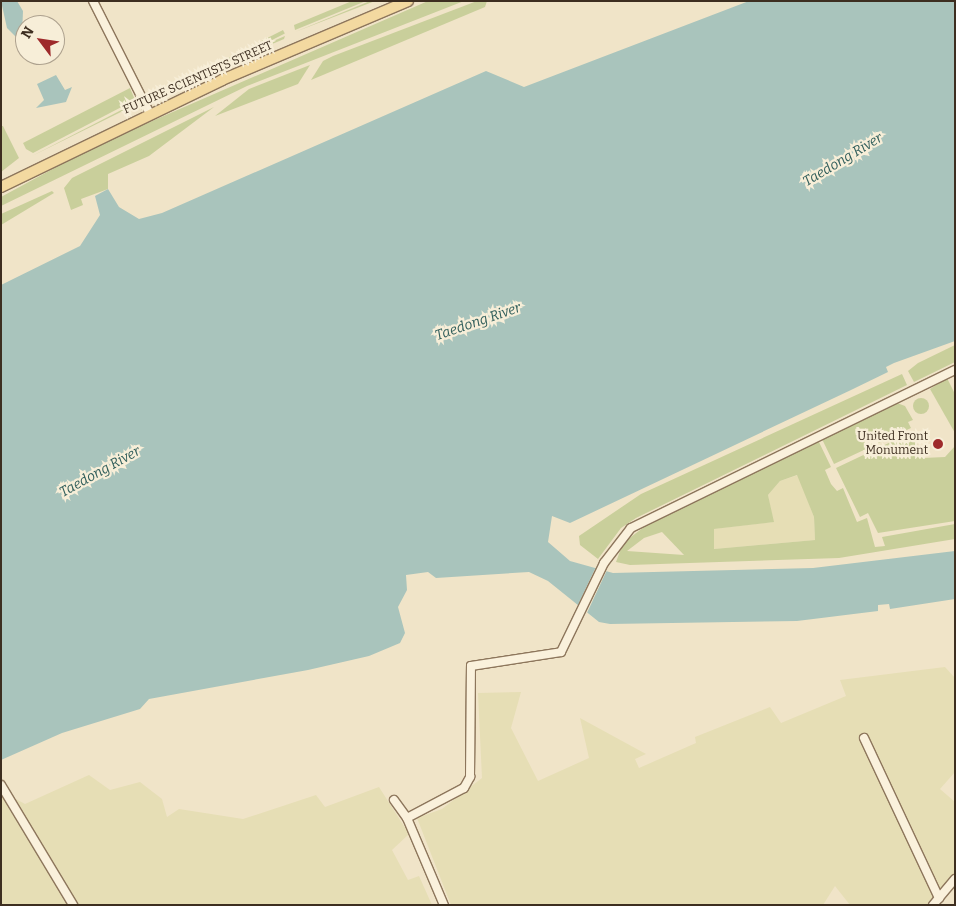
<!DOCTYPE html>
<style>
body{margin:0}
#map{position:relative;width:956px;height:906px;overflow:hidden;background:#f0e4c8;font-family:Bitter,serif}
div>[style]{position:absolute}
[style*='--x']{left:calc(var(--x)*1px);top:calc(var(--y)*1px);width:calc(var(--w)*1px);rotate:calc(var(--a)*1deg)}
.farmland>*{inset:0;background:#e6deb5}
.green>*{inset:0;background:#c9cf9b;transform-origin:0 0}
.round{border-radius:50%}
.water>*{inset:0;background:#a9c4bc}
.pier>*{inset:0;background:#f0e4c8}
.roads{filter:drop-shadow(1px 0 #8d765c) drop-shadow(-1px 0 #8d765c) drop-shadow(0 1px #8d765c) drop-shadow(0 -1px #8d765c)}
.minor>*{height:8px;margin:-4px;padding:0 4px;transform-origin:4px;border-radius:4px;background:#faf1dc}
.major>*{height:10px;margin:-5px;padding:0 5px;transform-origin:5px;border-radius:5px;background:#f3d9a0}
.dots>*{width:14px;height:14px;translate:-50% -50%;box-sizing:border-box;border:2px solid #f7eed8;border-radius:50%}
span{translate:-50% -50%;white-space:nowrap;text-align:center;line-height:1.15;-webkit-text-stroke:4.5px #f7eed8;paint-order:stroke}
.street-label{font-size:12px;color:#3d2e20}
.poi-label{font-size:12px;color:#3d2e20}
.right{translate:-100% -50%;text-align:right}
.water-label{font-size:14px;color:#2f5d5a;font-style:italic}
.frame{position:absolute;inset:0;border:2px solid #3d2e20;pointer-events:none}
.north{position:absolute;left:15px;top:15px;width:50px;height:50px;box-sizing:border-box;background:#f7eed8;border:1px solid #ada18e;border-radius:50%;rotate:301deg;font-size:14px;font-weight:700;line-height:20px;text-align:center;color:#3d2e20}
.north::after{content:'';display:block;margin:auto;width:18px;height:22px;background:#9e2a2b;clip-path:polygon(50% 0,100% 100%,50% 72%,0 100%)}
</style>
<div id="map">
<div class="farmland">
<i style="clip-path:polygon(798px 475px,814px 517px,815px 540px,714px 549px,713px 529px,773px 522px,768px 495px,780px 481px)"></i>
<i style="clip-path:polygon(945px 667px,955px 678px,955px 772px,940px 789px,955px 802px,955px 875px,929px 905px,850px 905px,835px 886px,823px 905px,451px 905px,417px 818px,442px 809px,482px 778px,478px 693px,521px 692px,511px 728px,538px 781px,589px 758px,580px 718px,646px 754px,635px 759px,639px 768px,696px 743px,695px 737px,770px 707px,781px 723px,846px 696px,840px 680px)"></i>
<i style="clip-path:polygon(89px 775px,110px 790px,140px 782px,162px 799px,167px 817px,179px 809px,243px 819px,316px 795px,325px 807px,379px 787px,409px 834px,392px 850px,408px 880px,419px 876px,432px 905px,1px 905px,1px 791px,25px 804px)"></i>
</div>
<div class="green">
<i style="clip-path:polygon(352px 1px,366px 1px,295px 30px,294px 25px)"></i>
<i style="clip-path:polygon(370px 1px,375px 1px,295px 32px)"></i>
<i style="clip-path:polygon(428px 1px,464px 1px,247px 86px,1px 206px,1px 197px,97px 145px)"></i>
<i style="clip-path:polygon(477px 1px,487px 1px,485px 7px,311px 80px,323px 61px,333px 56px)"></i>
<i style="left:283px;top:30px;width:4px;height:154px;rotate:63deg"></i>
<i style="clip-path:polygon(285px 36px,284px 39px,149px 96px,210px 68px)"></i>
<i style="clip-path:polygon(310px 65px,298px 84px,215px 116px,249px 89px)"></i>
<i style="clip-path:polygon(130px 88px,135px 100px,33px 153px,26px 149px,23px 143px)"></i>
<i style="clip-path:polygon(135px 103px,133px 106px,32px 156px)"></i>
<i style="clip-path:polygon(214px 107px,149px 156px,108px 174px,108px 189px,81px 199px,83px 205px,71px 210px,64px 188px,72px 178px)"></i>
<i style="clip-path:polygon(3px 126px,19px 158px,1px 172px,1px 126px)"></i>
<i style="clip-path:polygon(52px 191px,54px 193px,1px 225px,1px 214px)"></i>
<i style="clip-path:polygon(955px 345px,955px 362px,914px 382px,908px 371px,918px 363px)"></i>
<i style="clip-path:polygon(902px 374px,907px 385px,636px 518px,621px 528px,598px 559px,580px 545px,579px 536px,641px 494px)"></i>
<i style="clip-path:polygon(947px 378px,955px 394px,955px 433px,930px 389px)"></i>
<i class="round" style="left:913px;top:398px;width:16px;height:16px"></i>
<i style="clip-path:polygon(897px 403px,905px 406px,913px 420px,908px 422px,911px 428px,834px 464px,822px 439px)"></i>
<i style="clip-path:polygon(912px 432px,923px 458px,945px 457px,955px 446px,955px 521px,878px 533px,868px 513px,860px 517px,836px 468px)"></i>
<i style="clip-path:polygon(evenodd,818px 440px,831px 467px,825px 470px,831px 484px,837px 491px,843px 488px,857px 522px,867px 518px,875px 547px,885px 546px,882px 537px,955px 524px,955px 539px,839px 558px,630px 565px,616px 562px,623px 543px,648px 524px,818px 440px,797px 475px,814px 517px,815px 540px,714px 549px,714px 529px,774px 522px,768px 495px,780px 481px,797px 475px,818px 440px,662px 532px,684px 555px,627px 551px,644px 538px,662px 532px)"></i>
</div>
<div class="water">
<i style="clip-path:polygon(1px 1px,17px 1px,23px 11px,22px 35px,16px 37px,7px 28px)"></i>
<i style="clip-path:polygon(749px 1px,955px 1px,955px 341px,894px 363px,886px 367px,888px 372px,851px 390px,570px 523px,552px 516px,548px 542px,570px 561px,613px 573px,813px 568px,955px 551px,955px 599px,890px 609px,889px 604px,878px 605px,878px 611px,797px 621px,610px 624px,599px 622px,548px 581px,529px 572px,436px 578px,428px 572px,406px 575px,407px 590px,398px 607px,405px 633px,400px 643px,369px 656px,308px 670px,149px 699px,140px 709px,62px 733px,1px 760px,1px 285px,80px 246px,100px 215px,95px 196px,108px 189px,119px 207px,139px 219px,162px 213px,486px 71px,524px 87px)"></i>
<i style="clip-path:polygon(56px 75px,65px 90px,72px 87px,66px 102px,36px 108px,44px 100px,37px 84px)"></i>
</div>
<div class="pier">
<i style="clip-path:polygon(595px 569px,607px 570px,586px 615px,577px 607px)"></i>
</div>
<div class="roads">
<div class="minor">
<i style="--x:93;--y:1;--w:127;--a:63.2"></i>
<i style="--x:864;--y:738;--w:177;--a:64.9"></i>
<i style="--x:1;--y:785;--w:140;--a:59"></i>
<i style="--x:394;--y:800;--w:22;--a:54"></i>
<i style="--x:407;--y:818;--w:95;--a:67"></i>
<i style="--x:407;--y:818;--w:64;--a:-27.8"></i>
<i style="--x:464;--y:788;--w:13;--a:-61"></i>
<i style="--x:470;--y:777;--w:111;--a:-89.5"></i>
<i style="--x:471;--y:666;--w:91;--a:-8.8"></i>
<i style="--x:561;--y:652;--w:99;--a:-64.2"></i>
<i style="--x:604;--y:563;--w:44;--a:-52.4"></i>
<i style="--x:631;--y:528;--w:360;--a:-26"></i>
<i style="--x:933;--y:905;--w:34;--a:-50"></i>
</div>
<div class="major">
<i style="--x:1;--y:187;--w:246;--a:-25.8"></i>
<i style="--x:222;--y:80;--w:202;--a:-23"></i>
</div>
</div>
<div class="dots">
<i style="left:938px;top:444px;background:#9e2a2b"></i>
</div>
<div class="street-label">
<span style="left:198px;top:78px;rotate:-24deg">FUTURE SCIENTISTS STREET</span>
</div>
<div class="poi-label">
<span class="right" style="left:928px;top:444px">United Front<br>Monument</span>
</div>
<div class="water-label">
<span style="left:843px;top:160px;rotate:-31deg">Taedong River</span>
<span style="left:478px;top:322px;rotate:-19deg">Taedong River</span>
<span style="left:100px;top:472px;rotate:-29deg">Taedong River</span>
</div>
<div class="frame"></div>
<div class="north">N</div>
</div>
